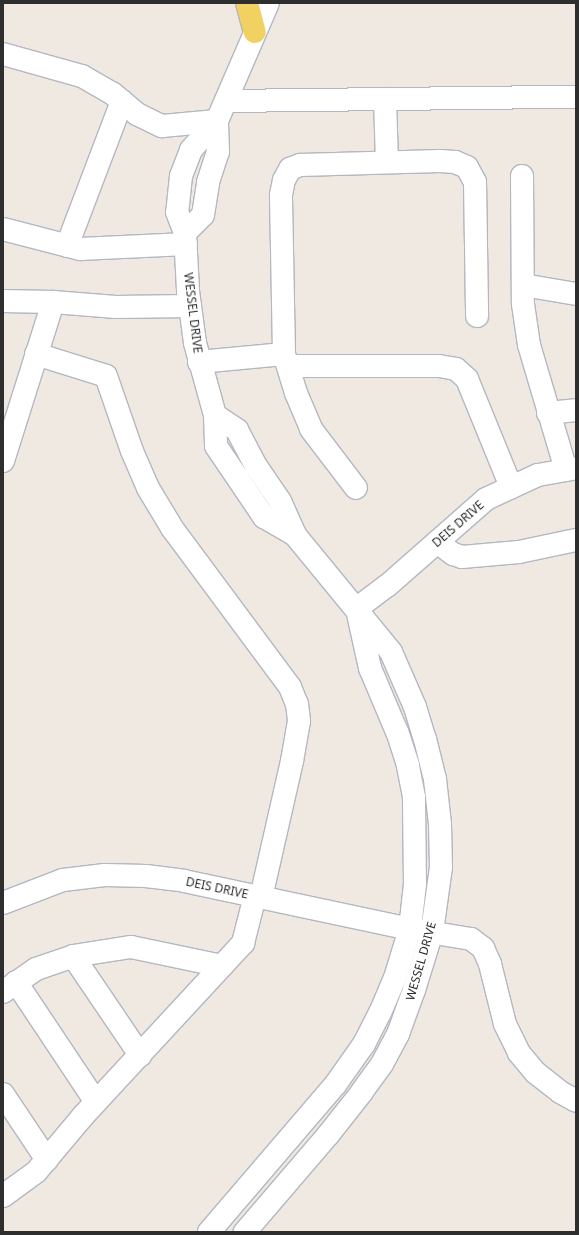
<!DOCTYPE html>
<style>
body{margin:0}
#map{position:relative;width:579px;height:1235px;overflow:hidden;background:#efe9e1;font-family:"Noto Sans",sans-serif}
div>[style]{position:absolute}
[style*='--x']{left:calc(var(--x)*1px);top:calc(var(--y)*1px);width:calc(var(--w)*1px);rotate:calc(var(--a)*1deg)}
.roads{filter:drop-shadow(1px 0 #b4b7c1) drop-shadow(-1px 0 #b4b7c1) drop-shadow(0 1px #b4b7c1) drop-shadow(0 -1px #b4b7c1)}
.minor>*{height:22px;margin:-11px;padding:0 11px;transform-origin:11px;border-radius:11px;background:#fff}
.major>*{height:22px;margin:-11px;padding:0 11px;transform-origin:11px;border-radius:11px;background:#f2d163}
span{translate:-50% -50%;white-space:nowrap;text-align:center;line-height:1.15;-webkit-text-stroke:4px #fff;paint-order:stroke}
.street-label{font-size:12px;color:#2e2e2e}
.frame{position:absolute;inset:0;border:4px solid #2e2e2e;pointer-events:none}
</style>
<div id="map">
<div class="roads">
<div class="minor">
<i style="--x:268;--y:3;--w:129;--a:113.4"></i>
<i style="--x:217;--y:121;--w:39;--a:132"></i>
<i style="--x:191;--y:150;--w:28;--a:111"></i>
<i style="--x:181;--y:176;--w:36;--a:96"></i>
<i style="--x:177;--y:212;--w:22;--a:69"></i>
<i style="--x:185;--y:233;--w:58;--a:87"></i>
<i style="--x:188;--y:291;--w:52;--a:82.3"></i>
<i style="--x:195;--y:343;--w:75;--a:74.5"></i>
<i style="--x:215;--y:415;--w:31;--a:88"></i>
<i style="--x:216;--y:446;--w:86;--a:55.9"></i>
<i style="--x:264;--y:517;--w:36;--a:30"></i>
<i style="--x:3;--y:54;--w:82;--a:15.6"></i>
<i style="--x:82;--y:76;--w:34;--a:30"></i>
<i style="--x:112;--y:93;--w:33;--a:40"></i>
<i style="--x:137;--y:114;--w:28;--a:26"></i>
<i style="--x:162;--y:126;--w:55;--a:-5.2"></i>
<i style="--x:385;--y:99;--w:63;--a:88.2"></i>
<i style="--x:226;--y:101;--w:350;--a:-0.7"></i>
<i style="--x:522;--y:176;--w:128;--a:89.6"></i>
<i style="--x:523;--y:304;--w:41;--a:81.7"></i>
<i style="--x:529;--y:345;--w:130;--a:73.5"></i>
<i style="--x:3;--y:229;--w:80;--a:14.6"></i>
<i style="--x:80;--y:249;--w:106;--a:-2.7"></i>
<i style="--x:185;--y:233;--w:25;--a:-45"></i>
<i style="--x:203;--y:215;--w:33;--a:-81"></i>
<i style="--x:208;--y:182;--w:32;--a:-72"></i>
<i style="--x:218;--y:152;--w:31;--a:-92"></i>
<i style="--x:67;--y:246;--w:155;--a:-69.2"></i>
<i style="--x:523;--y:285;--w:54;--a:9.6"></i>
<i style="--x:3;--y:301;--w:50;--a:1.1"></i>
<i style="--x:53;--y:302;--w:63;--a:4.5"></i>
<i style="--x:116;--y:307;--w:74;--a:-0.8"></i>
<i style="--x:36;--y:354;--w:73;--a:17.4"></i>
<i style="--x:106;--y:376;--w:79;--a:70.9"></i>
<i style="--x:132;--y:451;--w:40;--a:66.6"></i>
<i style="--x:148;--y:488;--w:47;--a:59"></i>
<i style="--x:172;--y:528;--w:198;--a:53.4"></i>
<i style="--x:290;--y:687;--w:18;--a:68"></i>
<i style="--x:297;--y:704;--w:17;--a:83"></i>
<i style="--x:299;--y:721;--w:41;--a:99.9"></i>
<i style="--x:292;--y:761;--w:139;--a:102.8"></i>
<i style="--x:284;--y:354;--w:41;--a:72.9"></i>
<i style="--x:296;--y:393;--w:39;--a:67"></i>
<i style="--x:311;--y:429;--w:74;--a:52.7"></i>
<i style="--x:199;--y:362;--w:85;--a:-5.4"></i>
<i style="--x:284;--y:354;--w:159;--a:-91.1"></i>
<i style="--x:281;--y:195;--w:15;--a:-79"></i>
<i style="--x:284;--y:180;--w:13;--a:-61"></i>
<i style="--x:290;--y:169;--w:11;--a:-22"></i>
<i style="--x:300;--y:165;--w:140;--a:-1.6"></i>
<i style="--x:440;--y:161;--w:15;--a:4"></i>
<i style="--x:455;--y:162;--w:13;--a:23"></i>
<i style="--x:467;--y:167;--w:17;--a:62"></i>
<i style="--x:475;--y:182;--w:134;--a:89.1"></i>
<i style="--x:288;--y:366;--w:151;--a:0"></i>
<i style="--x:439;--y:366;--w:17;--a:10"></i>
<i style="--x:456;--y:369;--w:15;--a:42"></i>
<i style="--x:467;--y:379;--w:117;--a:67.8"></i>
<i style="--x:548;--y:413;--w:28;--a:-6"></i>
<i style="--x:215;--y:415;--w:27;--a:34"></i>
<i style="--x:237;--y:430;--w:41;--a:62.2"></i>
<i style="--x:256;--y:466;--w:42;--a:55.6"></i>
<i style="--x:280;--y:501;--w:37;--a:66"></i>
<i style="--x:295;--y:535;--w:151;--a:50.6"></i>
<i style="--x:391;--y:652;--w:60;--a:66.4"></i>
<i style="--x:415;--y:707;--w:34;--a:73"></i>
<i style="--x:425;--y:739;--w:41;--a:76"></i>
<i style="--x:435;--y:779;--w:45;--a:83.7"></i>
<i style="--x:440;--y:824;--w:43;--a:88.7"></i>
<i style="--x:441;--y:867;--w:66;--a:97.9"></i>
<i style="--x:432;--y:932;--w:61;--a:107.2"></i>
<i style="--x:414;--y:990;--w:47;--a:110"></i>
<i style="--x:398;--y:1034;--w:34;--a:118"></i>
<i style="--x:382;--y:1064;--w:34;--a:126"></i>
<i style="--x:362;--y:1092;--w:55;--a:128.3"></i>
<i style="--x:328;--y:1135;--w:128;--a:130.6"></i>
<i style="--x:3;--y:461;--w:167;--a:-72.5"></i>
<i style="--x:437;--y:542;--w:20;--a:37"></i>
<i style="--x:453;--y:554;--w:9;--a:18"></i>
<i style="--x:462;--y:557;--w:57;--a:-5"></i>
<i style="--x:519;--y:552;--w:58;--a:-11.9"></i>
<i style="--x:356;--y:609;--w:39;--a:-37"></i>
<i style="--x:387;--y:586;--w:132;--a:-41.3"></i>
<i style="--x:486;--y:499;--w:57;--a:-24.8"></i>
<i style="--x:538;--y:475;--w:39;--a:-10"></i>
<i style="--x:3;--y:903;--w:64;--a:-21"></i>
<i style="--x:63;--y:880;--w:42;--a:-6.8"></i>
<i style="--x:105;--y:875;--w:41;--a:1.4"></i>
<i style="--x:146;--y:876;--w:38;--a:7"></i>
<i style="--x:184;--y:881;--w:231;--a:12"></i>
<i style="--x:410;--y:929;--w:62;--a:9.3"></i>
<i style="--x:471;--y:939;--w:15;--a:37"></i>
<i style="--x:483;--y:948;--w:17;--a:66"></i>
<i style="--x:490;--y:964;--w:62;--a:76"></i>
<i style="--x:505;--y:1024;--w:32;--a:64"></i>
<i style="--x:519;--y:1053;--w:26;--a:50"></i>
<i style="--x:536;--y:1073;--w:31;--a:38"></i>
<i style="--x:560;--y:1092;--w:18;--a:29"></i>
<i style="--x:73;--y:956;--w:120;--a:55.9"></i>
<i style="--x:16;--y:982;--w:144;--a:56.3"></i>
<i style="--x:3;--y:992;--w:40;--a:-34.9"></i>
<i style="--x:36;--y:969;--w:39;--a:-19"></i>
<i style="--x:73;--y:956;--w:59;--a:-8.8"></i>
<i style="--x:131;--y:947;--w:93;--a:11.8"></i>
<i style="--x:3;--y:1094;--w:79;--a:56.3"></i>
<i style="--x:3;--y:1196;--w:41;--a:-36"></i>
<i style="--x:36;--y:1172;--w:73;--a:-50"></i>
<i style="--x:83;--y:1116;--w:236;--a:-47.2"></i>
<i style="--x:243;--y:943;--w:49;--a:-75.7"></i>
<i style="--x:209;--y:1232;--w:194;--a:-49.4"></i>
<i style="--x:335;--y:1085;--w:50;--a:-54.7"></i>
<i style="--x:364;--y:1044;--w:35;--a:-63"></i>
<i style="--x:380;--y:1013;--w:38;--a:-67"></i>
<i style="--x:395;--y:978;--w:51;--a:-73"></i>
<i style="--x:410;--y:929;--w:45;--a:-83.7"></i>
<i style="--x:415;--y:884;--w:87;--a:-90.7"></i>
<i style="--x:414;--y:797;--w:33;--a:-101"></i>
<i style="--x:408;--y:765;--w:35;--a:-108"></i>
<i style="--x:397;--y:732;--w:69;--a:-112.9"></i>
<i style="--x:370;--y:668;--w:55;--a:-102.5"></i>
</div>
<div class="major">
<i style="--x:247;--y:3;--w:30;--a:75"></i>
</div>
</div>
<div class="street-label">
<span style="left:193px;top:313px;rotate:83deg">WESSEL DRIVE</span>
<span style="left:458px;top:524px;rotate:-41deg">DEIS DRIVE</span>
<span style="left:217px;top:888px;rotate:12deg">DEIS DRIVE</span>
<span style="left:421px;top:961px;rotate:-74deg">WESSEL DRIVE</span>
</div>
<div class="frame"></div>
</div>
